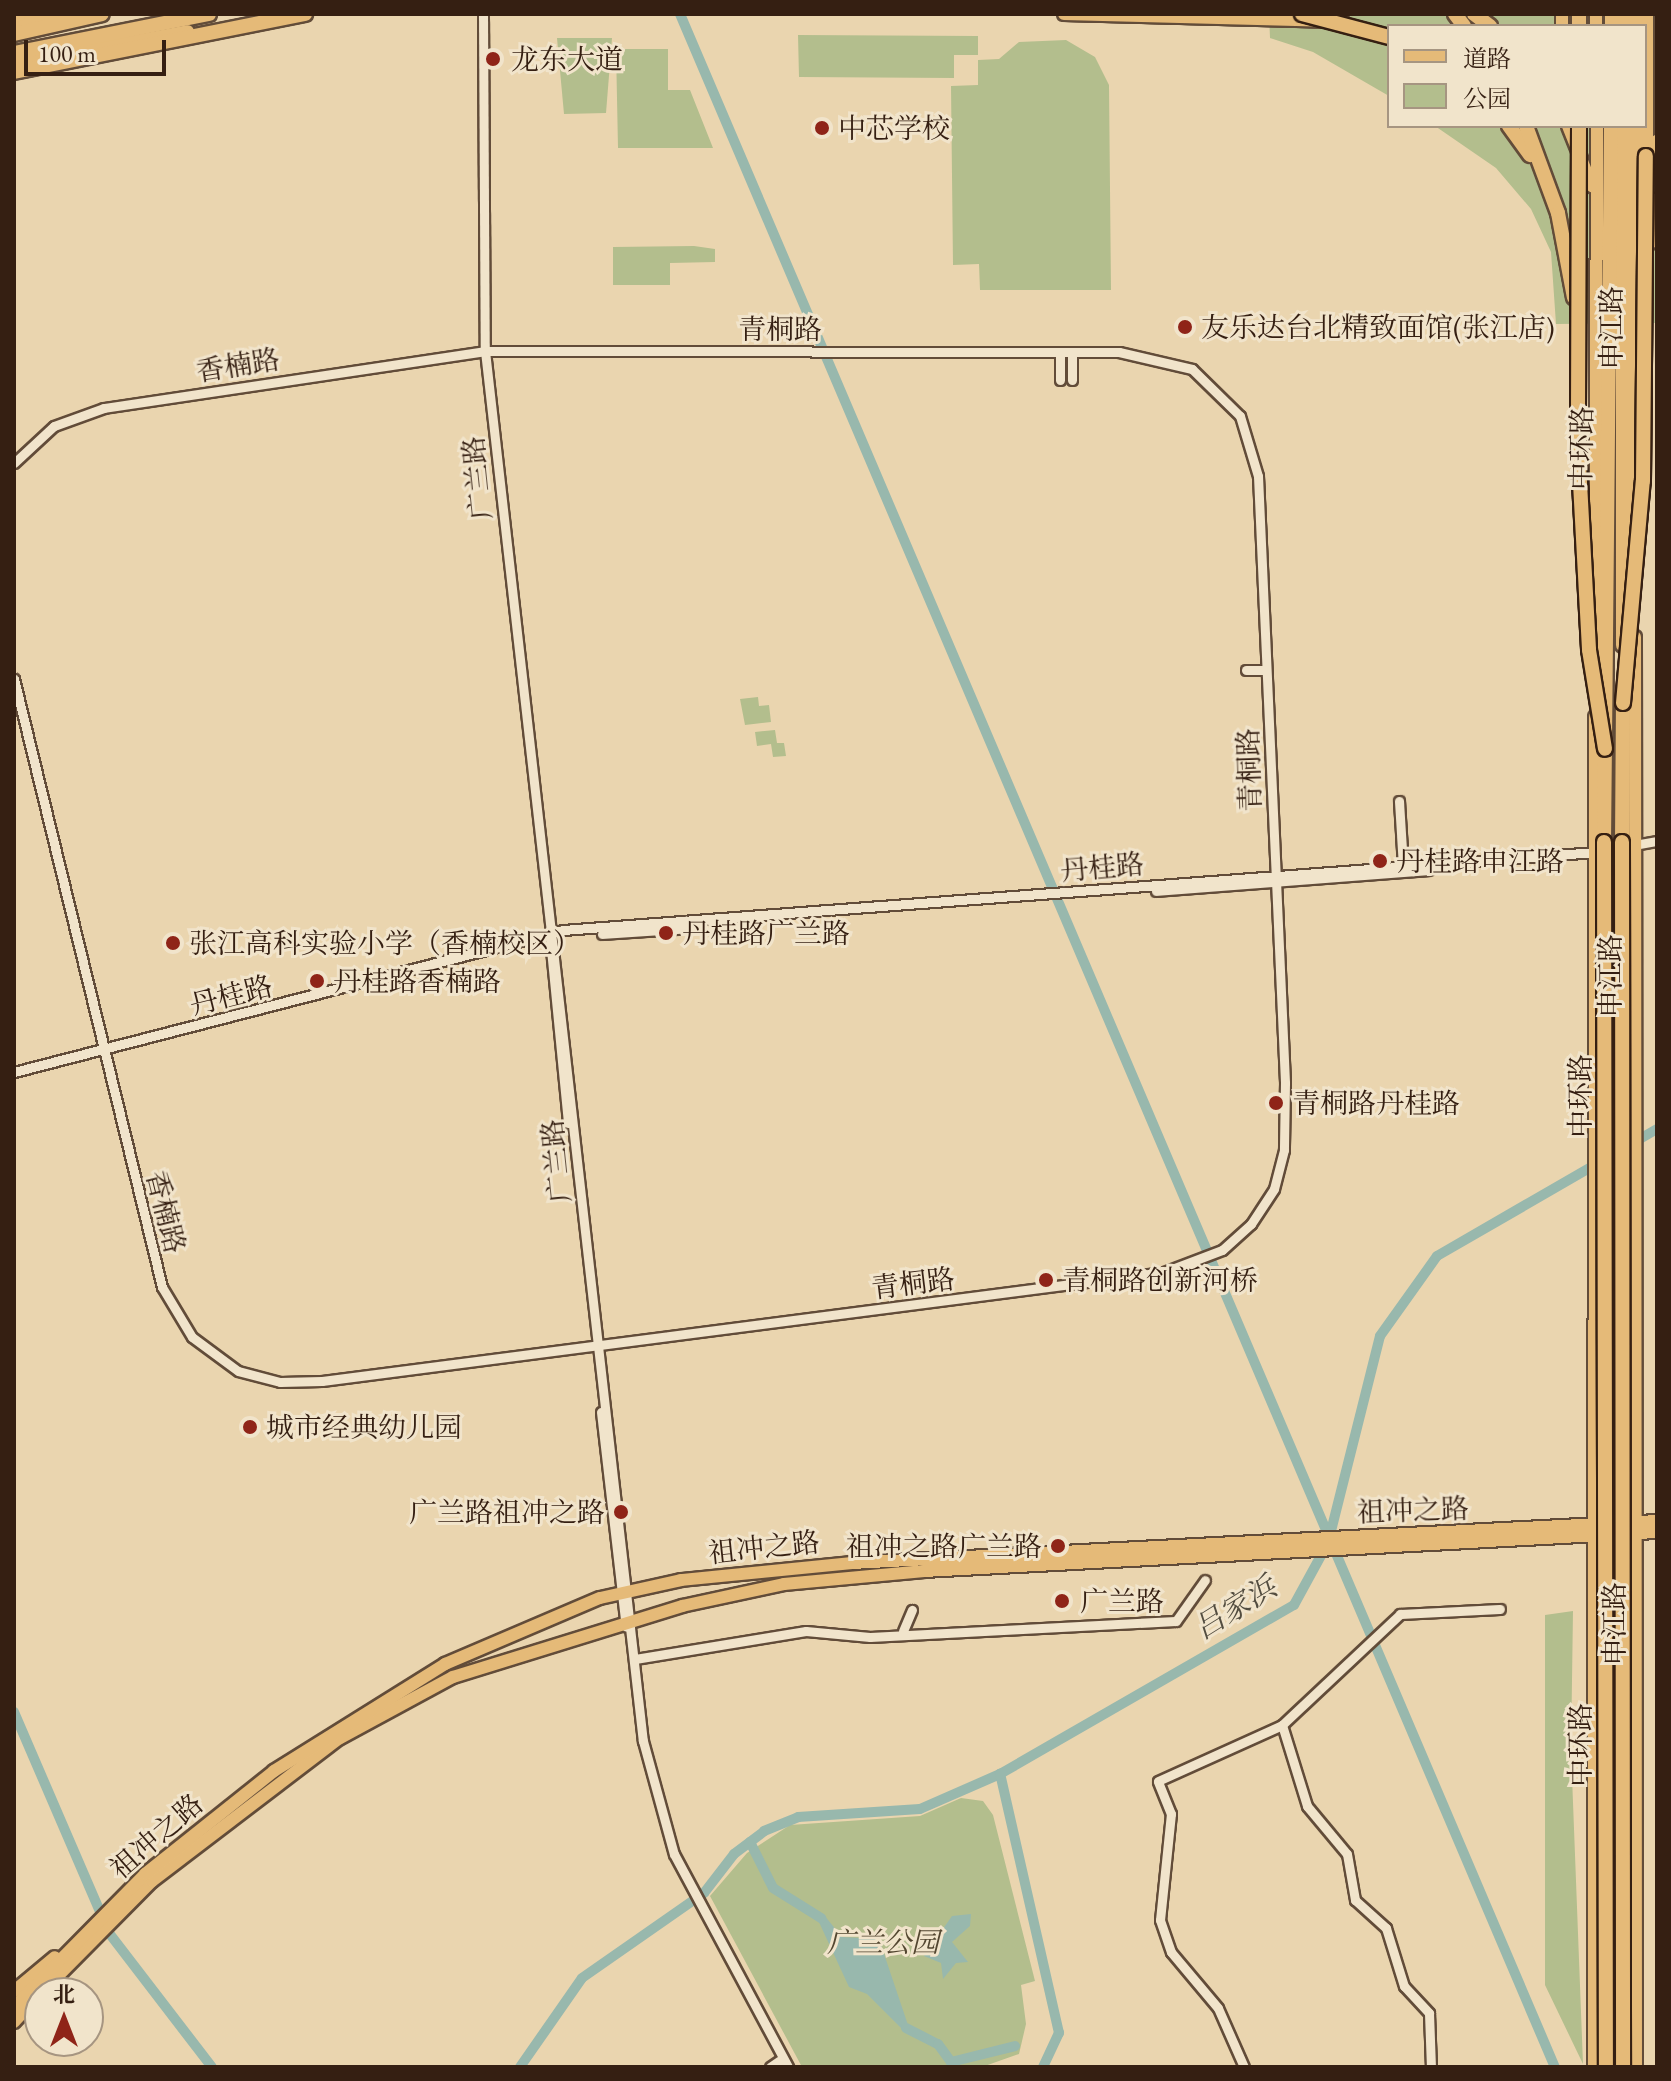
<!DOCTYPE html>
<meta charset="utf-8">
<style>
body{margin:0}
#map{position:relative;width:1671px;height:2081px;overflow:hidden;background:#ead5af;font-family:"EB Garamond","Noto Serif SC",serif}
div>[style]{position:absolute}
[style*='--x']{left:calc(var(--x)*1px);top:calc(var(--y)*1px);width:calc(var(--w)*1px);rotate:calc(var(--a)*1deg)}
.green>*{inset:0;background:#b3be8d}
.water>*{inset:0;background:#98b8ad}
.canal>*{height:10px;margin:-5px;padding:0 5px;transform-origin:5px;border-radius:5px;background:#98b8ad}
.roads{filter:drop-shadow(2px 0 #624c39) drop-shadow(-2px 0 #624c39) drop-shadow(0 2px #624c39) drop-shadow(0 -2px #624c39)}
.minor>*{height:9px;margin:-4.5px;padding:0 4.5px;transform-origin:4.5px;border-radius:4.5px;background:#f1e4cb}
.major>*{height:12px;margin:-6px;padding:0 6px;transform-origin:6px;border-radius:6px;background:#e5ba78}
.highway>*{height:14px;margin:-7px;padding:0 7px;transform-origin:7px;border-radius:7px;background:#e5ba78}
.bridges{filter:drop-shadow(2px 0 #351f12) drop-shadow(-2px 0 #351f12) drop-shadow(0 2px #351f12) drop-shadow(0 -2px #351f12)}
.highway-bridge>*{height:14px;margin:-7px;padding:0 7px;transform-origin:7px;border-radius:7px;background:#e5ba78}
.dots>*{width:22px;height:22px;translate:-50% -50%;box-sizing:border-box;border:4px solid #f1e4cb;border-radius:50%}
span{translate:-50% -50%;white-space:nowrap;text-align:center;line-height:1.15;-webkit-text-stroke:6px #f1e4cb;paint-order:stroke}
.poi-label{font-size:28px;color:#351f12}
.left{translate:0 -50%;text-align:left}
.right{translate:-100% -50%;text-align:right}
.street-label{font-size:28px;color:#351f12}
.park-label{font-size:28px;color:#544731;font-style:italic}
.water-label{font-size:30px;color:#534d40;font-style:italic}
.frame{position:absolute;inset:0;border:16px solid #351f12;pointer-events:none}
.legend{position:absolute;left:1387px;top:24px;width:260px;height:104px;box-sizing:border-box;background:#f1e4cb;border:2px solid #a69581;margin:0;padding:10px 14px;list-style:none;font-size:24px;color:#351f12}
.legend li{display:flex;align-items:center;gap:16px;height:40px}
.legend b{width:40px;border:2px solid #a69581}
.north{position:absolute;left:24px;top:1977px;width:80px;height:80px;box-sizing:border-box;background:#f1e4cb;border:2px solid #a69581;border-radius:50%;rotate:0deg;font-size:22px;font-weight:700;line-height:32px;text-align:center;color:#351f12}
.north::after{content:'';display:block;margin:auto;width:28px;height:36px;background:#8f2418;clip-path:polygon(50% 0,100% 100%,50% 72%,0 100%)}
.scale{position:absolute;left:24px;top:40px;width:142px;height:36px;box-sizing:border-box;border:4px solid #351f12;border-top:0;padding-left:10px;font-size:24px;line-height:28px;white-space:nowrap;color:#351f12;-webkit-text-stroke:6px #f1e4cb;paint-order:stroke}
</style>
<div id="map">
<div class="green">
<i style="clip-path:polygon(1269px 14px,1657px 14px,1657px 323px,1556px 324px,1551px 252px,1531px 209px,1496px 168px,1435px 126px,1645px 126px,1645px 26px,1389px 26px,1389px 96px,1313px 52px,1270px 38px)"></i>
<i style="clip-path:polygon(798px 35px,978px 36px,978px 55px,954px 55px,954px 78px,799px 77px)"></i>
<i style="clip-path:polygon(557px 38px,612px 38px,606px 113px,564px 114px)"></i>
<i style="clip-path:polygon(1066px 40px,1095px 57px,1109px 85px,1111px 290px,980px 290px,979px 264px,953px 265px,951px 86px,978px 85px,978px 60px,999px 59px,1019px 42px)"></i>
<i style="clip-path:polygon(616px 49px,668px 49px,668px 90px,690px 90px,713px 148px,618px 148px)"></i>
<i style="clip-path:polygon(694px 246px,715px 249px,715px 262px,670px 263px,670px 285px,613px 285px,613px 247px)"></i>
<i style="clip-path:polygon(758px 697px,759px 706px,769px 705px,771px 722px,745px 725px,740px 699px)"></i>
<i style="clip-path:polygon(775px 730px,777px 743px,784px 743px,786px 756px,773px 757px,771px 744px,757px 746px,755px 732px)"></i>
<i style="clip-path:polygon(1573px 1611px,1571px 1750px,1583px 2064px,1545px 1985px,1545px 1615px)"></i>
<i style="clip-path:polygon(961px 1798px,983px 1801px,993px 1815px,1035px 1981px,1021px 1985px,1026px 2024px,1019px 2054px,982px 2067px,802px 2067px,710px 1896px,747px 1853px,790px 1825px,920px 1816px)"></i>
</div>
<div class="water">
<i style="clip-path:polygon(971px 1914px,970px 1926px,952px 1942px,968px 1962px,956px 1963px,943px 1979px,941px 1963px,924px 1956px,952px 1916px)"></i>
<i style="clip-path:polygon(824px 1915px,842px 1937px,879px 1939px,908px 2025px,903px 2030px,867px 1994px,849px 1987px,818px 1920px)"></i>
</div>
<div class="canal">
<i style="--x:680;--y:14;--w:2232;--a:66.92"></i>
<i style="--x:14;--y:1712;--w:241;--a:66.7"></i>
<i style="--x:109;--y:1933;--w:169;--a:52.5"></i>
<i style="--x:750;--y:1842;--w:51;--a:63.4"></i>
<i style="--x:773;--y:1888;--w:57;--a:32"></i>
<i style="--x:906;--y:2028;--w:36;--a:27"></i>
<i style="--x:938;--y:2044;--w:22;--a:54"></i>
<i style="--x:951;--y:2062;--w:66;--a:-14"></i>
<i style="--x:520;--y:2067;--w:108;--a:-55.1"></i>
<i style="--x:582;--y:1978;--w:149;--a:-34.9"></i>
<i style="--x:704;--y:1893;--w:49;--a:-52.4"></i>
<i style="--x:734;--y:1854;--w:38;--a:-37"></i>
<i style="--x:764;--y:1831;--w:37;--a:-22"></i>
<i style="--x:798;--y:1817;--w:122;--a:-3.8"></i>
<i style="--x:920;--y:1809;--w:87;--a:-23.6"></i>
<i style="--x:1043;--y:2067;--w:38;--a:-65"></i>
<i style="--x:1059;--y:2033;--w:266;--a:-102.8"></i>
<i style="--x:1000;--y:1774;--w:339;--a:-29.9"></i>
<i style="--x:1294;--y:1605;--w:71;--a:-61.3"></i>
<i style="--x:1328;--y:1543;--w:213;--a:-75.9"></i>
<i style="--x:1380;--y:1336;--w:98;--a:-54.5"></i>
<i style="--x:1437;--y:1256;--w:254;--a:-30"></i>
</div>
<div class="roads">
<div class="minor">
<i style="--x:483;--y:14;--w:337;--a:89.7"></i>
<i style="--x:485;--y:351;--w:1399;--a:83.52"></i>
<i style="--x:643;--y:1741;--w:117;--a:74.7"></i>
<i style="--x:674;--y:1854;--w:242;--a:61.8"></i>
<i style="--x:1060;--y:352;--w:28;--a:90"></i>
<i style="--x:1072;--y:352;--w:28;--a:90"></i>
<i style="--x:14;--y:463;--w:54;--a:-42.8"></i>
<i style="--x:54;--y:426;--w:53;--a:-19.8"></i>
<i style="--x:104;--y:408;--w:385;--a:-8.5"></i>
<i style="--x:485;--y:351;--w:634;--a:0.09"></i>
<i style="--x:1119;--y:352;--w:75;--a:13.1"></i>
<i style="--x:1192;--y:369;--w:67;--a:44.4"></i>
<i style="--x:1240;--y:416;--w:63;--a:73.3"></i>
<i style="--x:1258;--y:476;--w:608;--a:87.45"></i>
<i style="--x:1285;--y:1083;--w:67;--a:90.9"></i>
<i style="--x:1284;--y:1150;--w:40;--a:104.4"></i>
<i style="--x:1274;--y:1189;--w:42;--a:123.3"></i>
<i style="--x:1251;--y:1224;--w:39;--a:138"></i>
<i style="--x:1222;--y:1250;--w:62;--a:159.2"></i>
<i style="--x:1164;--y:1272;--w:849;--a:172.62"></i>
<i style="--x:322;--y:1381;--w:42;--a:178.6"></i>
<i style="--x:280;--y:1382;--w:43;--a:-165.3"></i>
<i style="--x:238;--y:1371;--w:57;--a:-143.5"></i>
<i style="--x:192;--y:1337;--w:58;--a:-121"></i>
<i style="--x:162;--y:1287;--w:626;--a:-103.68"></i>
<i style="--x:1246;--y:670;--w:20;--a:0"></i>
<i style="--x:1399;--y:801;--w:65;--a:86.5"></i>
<i style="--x:1156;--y:891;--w:273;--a:-4.4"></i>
<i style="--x:602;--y:934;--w:89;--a:-3.9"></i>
<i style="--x:550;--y:939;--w:185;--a:84.4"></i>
<i style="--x:14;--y:1072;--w:567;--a:-14.5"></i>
<i style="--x:563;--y:930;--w:1035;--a:-4.32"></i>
<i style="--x:1595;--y:852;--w:63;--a:-10.1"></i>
<i style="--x:601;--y:1412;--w:216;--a:83.4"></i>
<i style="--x:903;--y:1631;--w:23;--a:-67"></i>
<i style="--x:635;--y:1659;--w:173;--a:-9.3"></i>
<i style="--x:806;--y:1631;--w:64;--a:5.4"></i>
<i style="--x:870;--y:1637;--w:306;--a:-3"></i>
<i style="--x:1176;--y:1621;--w:50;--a:-54.7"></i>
<i style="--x:1282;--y:1725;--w:85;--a:72.8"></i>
<i style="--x:1307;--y:1806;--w:62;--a:50.2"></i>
<i style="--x:1347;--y:1854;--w:47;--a:80.1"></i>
<i style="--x:1355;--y:1900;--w:42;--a:42.1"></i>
<i style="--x:1386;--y:1928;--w:61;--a:72.8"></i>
<i style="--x:1404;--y:1986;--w:37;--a:47"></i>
<i style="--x:1429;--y:2013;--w:54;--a:87.9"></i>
<i style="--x:770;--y:2067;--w:11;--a:-34"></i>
<i style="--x:1244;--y:2067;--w:64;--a:-113.8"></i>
<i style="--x:1218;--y:2008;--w:73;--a:-130"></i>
<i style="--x:1171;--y:1952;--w:34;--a:-109"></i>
<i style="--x:1160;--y:1920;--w:107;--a:-84.1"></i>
<i style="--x:1171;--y:1814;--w:35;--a:-112"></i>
<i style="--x:1158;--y:1781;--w:136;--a:-24.3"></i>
<i style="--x:1282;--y:1725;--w:162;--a:-43.2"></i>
<i style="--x:1400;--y:1614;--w:100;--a:-2.9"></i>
</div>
<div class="major">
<i style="--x:1064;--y:14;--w:261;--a:1.5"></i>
<i style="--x:1325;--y:21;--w:18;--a:-22"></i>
<i style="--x:1596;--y:14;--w:12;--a:90"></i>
<i style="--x:1635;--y:14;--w:12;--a:90"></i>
<i style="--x:14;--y:24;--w:44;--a:-13.1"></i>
<i style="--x:1562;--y:26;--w:12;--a:-90"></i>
<i style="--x:14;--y:64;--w:177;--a:-10.7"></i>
<i style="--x:1568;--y:126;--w:65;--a:68.2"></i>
<i style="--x:1648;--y:164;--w:25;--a:-69"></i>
<i style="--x:1635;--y:511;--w:385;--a:-89.9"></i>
<i style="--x:1635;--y:637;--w:1430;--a:89.96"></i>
<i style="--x:1595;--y:655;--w:529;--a:-89.78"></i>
<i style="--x:14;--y:1991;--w:53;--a:-39.7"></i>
<i style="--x:41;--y:1993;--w:158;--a:-45.3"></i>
<i style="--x:152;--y:1881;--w:236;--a:-37.3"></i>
<i style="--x:340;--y:1738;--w:128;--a:-28.4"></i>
<i style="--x:453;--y:1677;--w:240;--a:-17.2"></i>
<i style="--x:682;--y:1606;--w:104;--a:-12.2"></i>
<i style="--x:784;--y:1584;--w:141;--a:-5.3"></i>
<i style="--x:924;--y:1571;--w:734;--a:-3.05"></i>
<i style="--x:14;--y:2007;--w:187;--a:-45.4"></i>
<i style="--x:145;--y:1874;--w:165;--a:-38.6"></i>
<i style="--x:274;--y:1771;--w:202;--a:-32"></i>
<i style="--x:445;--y:1664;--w:168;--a:-23.1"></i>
<i style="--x:600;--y:1598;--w:83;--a:-12.5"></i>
<i style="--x:681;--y:1580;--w:171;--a:-5.7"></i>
<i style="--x:851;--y:1563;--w:807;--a:-2.98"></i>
<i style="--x:14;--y:2022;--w:38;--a:-47"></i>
<i style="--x:1594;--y:2067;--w:1350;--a:-89.96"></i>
</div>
<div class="highway">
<i style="--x:1455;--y:14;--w:15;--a:53"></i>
<i style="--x:1474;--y:14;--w:20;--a:37"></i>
<i style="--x:1622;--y:14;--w:12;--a:90"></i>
<i style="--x:1646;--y:14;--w:142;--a:90"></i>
<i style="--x:14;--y:15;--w:5;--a:-11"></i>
<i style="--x:1579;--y:26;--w:12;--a:-90"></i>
<i style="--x:1612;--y:26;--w:12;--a:-90"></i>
<i style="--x:14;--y:34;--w:90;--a:-12.8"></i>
<i style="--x:14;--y:53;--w:199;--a:-11.3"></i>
<i style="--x:14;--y:72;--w:297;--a:-11.3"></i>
<i style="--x:1509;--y:126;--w:36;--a:54"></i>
<i style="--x:1526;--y:126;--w:93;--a:69.8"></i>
<i style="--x:1558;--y:213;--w:86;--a:79.3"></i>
<i style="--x:1623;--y:126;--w:519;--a:90"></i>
<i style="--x:1650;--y:242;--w:42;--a:-80.3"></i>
<i style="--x:1604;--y:842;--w:716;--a:-89.44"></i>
<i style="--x:1622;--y:842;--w:148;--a:-89.6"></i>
</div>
</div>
<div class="bridges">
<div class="highway-bridge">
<i style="--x:1302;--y:14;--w:90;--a:14.8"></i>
<i style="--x:1579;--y:126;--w:320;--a:90.2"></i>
<i style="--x:1578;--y:446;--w:204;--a:86.9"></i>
<i style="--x:1589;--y:650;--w:100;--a:80.8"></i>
<i style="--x:1623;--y:703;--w:223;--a:-84.9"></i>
<i style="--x:1643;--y:481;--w:325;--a:-89.5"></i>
<i style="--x:1604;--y:842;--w:1225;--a:89.91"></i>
<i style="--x:1622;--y:842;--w:1225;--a:89.95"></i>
</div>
</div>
<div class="dots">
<i style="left:493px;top:59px;background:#8f2418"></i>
<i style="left:822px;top:128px;background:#8f2418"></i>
<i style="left:1185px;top:327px;background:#8f2418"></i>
<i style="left:1380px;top:861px;background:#8f2418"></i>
<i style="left:666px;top:933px;background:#8f2418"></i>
<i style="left:173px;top:943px;background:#8f2418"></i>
<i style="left:317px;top:981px;background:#8f2418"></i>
<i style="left:1276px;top:1103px;background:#8f2418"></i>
<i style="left:1046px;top:1280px;background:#8f2418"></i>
<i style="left:250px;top:1427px;background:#8f2418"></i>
<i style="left:621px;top:1512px;background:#8f2418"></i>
<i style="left:1058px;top:1546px;background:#8f2418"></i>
<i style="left:1062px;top:1601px;background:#8f2418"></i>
</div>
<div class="poi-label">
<span class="left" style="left:511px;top:59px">龙东大道</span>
<span class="left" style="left:838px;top:128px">中芯学校</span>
<span class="left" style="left:1201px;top:327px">友乐达台北精致面馆(张江店)</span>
<span class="left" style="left:1396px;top:861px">丹桂路申江路</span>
<span class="left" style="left:682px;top:933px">丹桂路广兰路</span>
<span class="left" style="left:189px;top:943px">张江高科实验小学（香楠校区）</span>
<span class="left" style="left:333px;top:981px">丹桂路香楠路</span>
<span class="left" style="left:1292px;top:1103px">青桐路丹桂路</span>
<span class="left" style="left:1062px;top:1280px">青桐路创新河桥</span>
<span class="left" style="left:266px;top:1427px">城市经典幼儿园</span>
<span class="right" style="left:605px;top:1512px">广兰路祖冲之路</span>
<span class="right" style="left:1042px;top:1546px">祖冲之路广兰路</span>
<span class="left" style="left:1080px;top:1601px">广兰路</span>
</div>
<div class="street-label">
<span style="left:1611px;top:328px;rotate:-90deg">申江路</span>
<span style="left:780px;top:329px">青桐路</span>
<span style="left:238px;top:365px;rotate:-9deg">香楠路</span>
<span style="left:1581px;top:448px;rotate:-89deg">中环路</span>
<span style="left:477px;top:478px;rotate:-96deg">广兰路</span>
<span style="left:1249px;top:770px;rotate:-92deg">青桐路</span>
<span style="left:1102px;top:867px;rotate:-5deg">丹桂路</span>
<span style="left:1610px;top:976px;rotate:-90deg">申江路</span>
<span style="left:231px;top:995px;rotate:-14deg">丹桂路</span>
<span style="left:1580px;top:1096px;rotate:-90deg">中环路</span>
<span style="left:556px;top:1161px;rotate:-96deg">广兰路</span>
<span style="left:166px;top:1212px;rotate:76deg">香楠路</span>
<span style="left:913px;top:1283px;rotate:-7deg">青桐路</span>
<span style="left:1413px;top:1510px;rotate:-2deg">祖冲之路</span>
<span style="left:764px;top:1547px;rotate:-6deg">祖冲之路</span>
<span style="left:1614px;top:1624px;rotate:-90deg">申江路</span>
<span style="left:1580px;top:1745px;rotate:-90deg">中环路</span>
<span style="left:156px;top:1836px;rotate:-41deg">祖冲之路</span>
</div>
<div class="park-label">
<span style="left:883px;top:1942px">广兰公园</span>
</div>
<div class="water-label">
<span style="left:1235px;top:1608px;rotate:-32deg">吕家浜</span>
</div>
<div class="frame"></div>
<ul class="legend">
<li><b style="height:10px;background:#e5ba78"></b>道路</li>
<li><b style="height:22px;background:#b3be8d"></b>公园</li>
</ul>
<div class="north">北</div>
<div class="scale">100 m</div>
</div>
